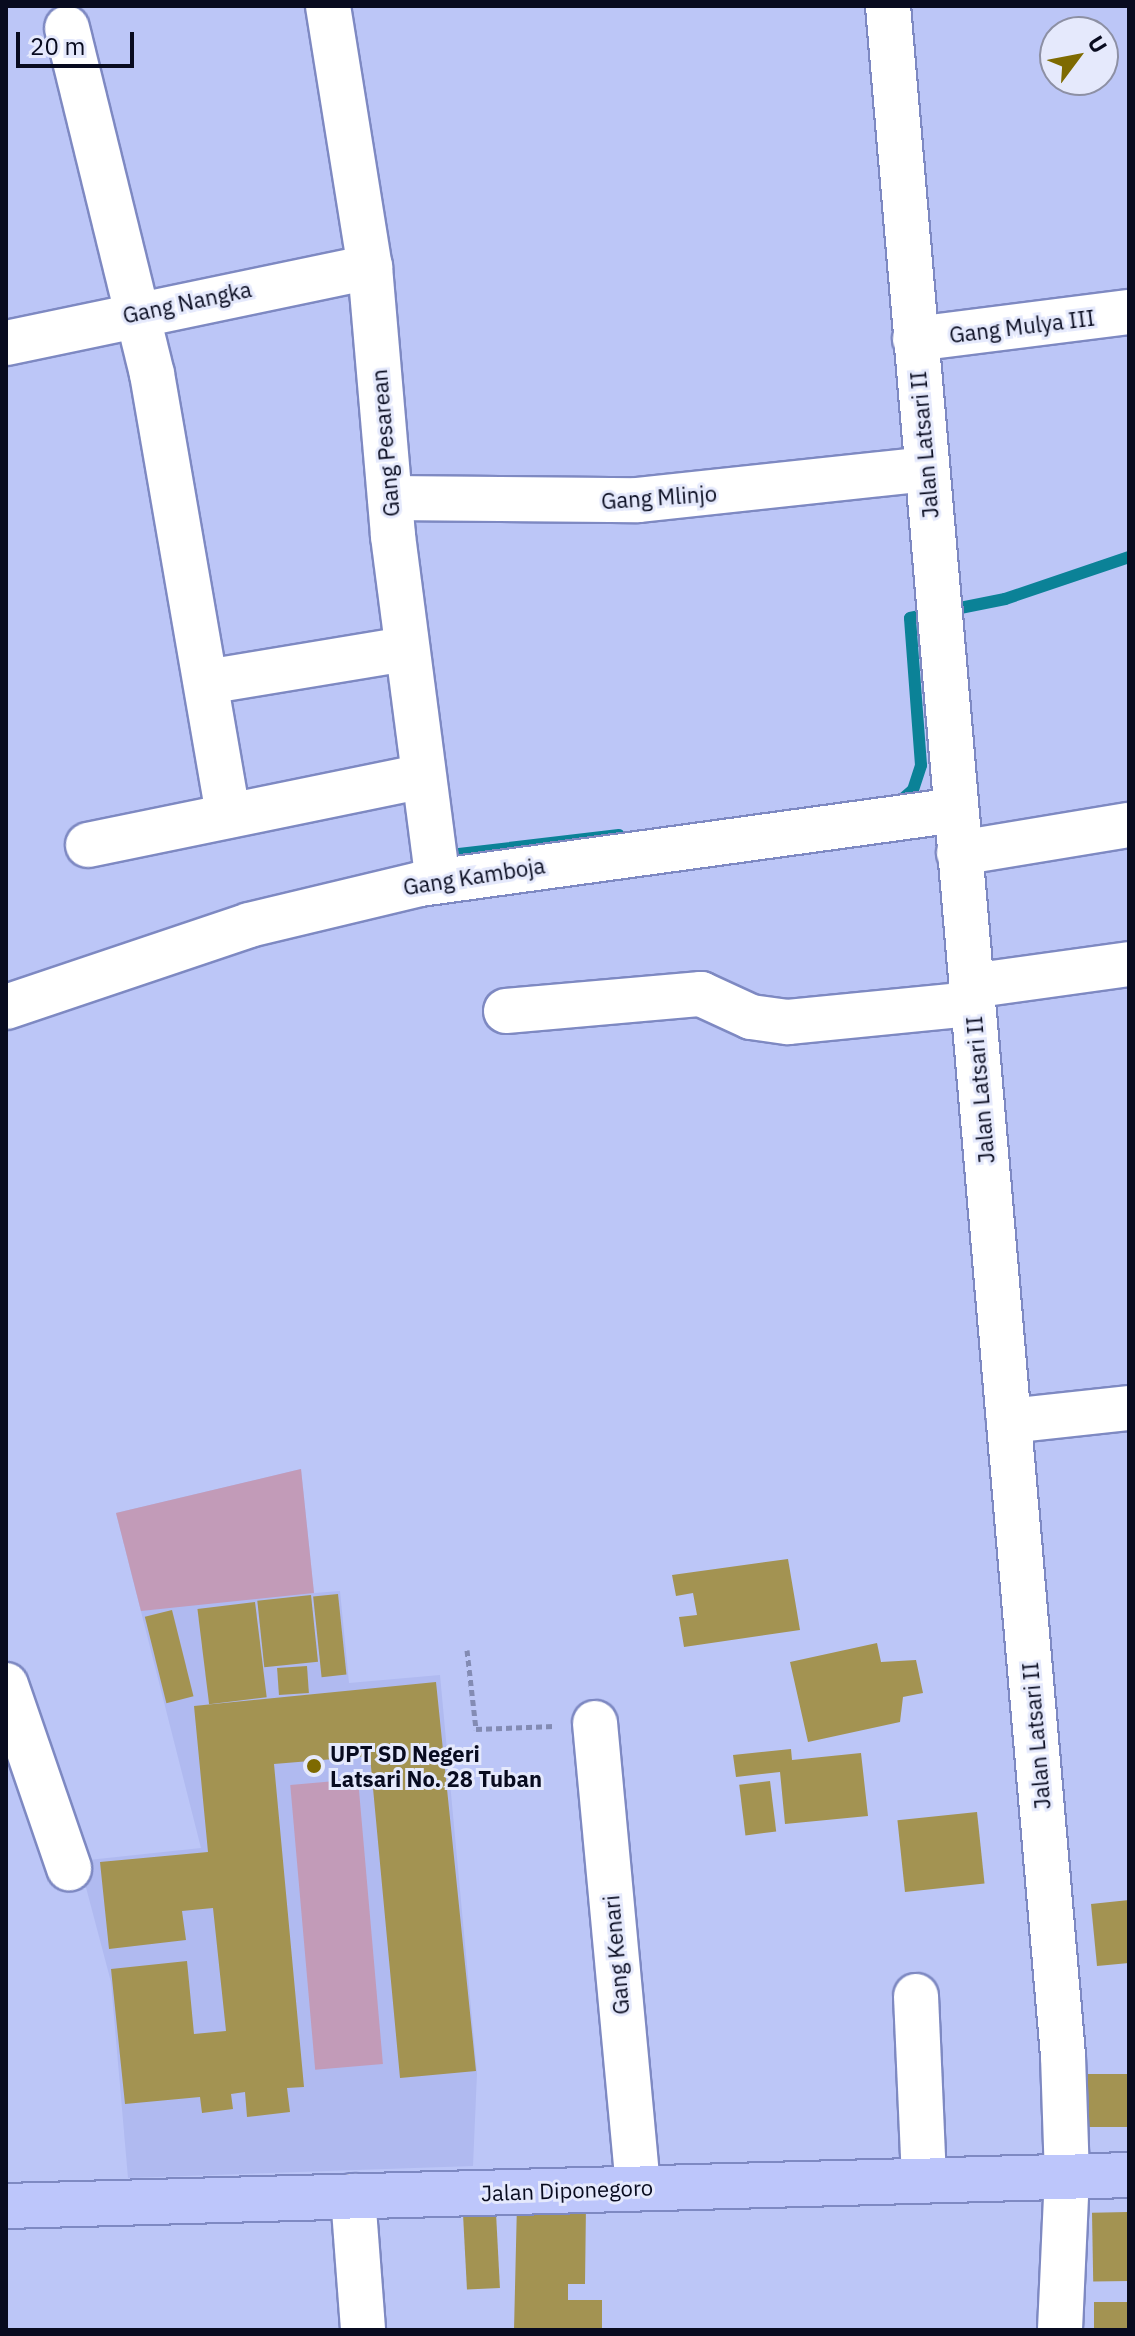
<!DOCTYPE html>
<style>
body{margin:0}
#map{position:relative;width:1135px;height:2336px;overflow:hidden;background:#bcc6f7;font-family:"IBM Plex Sans",sans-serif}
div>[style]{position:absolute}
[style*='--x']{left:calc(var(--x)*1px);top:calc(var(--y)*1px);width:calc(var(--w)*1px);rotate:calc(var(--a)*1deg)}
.built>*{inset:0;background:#b0baf0}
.green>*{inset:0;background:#c29bb8;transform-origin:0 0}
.stream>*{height:12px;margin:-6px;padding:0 6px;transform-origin:6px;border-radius:6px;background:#0b8297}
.building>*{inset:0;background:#a39352;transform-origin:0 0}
.path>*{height:5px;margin-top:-2.5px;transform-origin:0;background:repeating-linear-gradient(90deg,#838bb3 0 6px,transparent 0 10px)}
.roads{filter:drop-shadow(2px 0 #7e89c2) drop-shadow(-2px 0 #7e89c2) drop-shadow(0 2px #7e89c2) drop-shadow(0 -2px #7e89c2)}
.minor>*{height:44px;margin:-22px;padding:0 22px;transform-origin:22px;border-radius:22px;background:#fff}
.major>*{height:44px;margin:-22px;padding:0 22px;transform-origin:22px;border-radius:22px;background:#bdc6fb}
.dots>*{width:22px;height:22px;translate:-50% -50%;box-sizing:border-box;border:4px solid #e5e9fc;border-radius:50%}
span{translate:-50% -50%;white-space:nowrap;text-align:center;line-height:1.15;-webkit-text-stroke:6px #e5e9fc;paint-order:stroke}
.street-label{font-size:22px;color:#080b1f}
.poi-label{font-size:22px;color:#080b1f;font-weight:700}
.left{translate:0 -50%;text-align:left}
.frame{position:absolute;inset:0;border:8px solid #080b1f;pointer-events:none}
.north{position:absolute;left:1039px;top:16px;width:80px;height:80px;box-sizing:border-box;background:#e5e9fc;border:2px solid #8d90a4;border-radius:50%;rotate:58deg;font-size:22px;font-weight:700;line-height:32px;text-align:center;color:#080b1f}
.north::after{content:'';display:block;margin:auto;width:28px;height:36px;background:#7e6a01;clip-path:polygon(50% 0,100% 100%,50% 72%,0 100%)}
.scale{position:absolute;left:16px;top:32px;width:118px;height:36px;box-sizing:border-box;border:4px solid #080b1f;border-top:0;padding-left:10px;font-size:24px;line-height:28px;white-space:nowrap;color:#080b1f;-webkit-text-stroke:6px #e5e9fc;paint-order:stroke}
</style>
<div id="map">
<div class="built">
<i style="clip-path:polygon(301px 1469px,314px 1593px,340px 1591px,349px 1683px,440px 1675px,477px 2073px,473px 2166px,128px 2178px,111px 1982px,79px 1861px,201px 1848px,116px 1513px)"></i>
</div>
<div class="green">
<i style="clip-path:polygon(301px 1469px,314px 1593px,141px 1611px,116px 1513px)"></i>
<i style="left:358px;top:1779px;width:286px;height:68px;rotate:85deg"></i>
</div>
<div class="stream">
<i style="--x:899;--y:802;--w:18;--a:-41"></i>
<i style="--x:913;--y:790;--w:26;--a:-72"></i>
<i style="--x:921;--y:765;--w:147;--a:-94.3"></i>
<i style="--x:910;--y:618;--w:97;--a:-11.3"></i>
<i style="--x:1005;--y:599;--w:131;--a:-18.7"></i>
<i style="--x:459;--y:854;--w:161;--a:-6.8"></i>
</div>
<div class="building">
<i style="clip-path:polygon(788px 1559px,800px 1630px,684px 1647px,679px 1617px,697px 1615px,693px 1593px,676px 1596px,672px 1575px)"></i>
<i style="left:338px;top:1594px;width:81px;height:25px;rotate:84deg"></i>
<i style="left:311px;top:1595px;width:67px;height:54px;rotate:84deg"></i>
<i style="left:255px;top:1602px;width:96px;height:58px;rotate:83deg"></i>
<i style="left:172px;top:1610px;width:89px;height:28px;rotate:76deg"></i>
<i style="clip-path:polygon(877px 1643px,881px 1662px,916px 1660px,923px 1693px,903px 1697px,900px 1722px,808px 1742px,790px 1662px)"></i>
<i style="left:307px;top:1666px;width:27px;height:30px;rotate:86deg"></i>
<i style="clip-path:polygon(436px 1682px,476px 2071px,400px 2078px,370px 1756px,274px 1764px,304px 2087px,287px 2088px,290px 2112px,247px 2117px,245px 2092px,231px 2094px,233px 2109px,202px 2113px,200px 2097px,125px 2104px,111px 1969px,187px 1961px,194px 2034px,226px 2031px,213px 1908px,182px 1911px,186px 1940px,109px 1949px,100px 1862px,208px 1852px,194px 1706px)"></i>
<i style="clip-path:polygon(791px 1749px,792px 1760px,861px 1753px,868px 1816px,785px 1824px,780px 1772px,736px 1777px,733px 1755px)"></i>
<i style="left:770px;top:1781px;width:51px;height:31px;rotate:83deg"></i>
<i style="left:977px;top:1812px;width:72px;height:80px;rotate:84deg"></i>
<i style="clip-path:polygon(1129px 1900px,1129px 1963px,1097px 1966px,1091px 1904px)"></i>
<i style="left:1129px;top:2074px;width:53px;height:50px;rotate:90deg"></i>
<i style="clip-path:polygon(517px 2203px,586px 2205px,585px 2284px,568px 2284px,568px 2300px,602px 2300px,602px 2330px,514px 2330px)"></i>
<i style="left:1128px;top:2212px;width:69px;height:36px;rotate:89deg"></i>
<i style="left:496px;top:2213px;width:75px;height:33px;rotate:87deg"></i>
<i style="left:1094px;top:2302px;width:35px;height:28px"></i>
</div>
<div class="path">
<i style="--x:467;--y:1650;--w:80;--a:83.5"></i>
<i style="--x:476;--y:1729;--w:78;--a:-2.2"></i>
</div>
<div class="roads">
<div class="minor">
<i style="--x:328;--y:6;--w:264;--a:80.9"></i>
<i style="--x:370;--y:267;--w:270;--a:85.1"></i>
<i style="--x:393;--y:536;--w:348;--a:82.6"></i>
<i style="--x:888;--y:6;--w:2057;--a:85.12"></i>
<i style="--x:1063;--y:2056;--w:119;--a:88.1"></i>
<i style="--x:1067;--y:2175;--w:155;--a:92.6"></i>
<i style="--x:67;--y:28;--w:356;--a:76.2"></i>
<i style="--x:152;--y:374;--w:448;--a:80.2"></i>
<i style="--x:915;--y:339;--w:216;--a:-7.2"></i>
<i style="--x:6;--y:343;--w:372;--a:-11.8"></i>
<i style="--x:390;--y:498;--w:248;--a:0.5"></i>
<i style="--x:638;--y:500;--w:290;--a:-6.1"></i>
<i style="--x:206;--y:682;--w:203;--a:-9.4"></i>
<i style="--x:88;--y:845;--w:342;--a:-11.6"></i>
<i style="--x:959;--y:853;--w:172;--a:-9.4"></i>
<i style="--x:971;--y:986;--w:160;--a:-7.9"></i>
<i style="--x:6;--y:1007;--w:256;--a:-18.6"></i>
<i style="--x:249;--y:925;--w:176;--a:-13.5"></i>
<i style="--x:420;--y:884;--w:541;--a:-7.86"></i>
<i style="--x:506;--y:1011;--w:196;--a:-5"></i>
<i style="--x:701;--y:994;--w:55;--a:24.7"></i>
<i style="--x:751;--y:1017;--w:37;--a:8"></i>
<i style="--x:788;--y:1022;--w:185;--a:-5.6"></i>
<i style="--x:1009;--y:1421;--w:121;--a:-6.2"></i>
<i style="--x:6;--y:1685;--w:194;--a:71"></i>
<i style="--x:595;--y:1723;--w:466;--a:84.7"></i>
<i style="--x:916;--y:1996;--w:184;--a:87.5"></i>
<i style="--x:353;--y:2196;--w:134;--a:85.7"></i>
</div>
<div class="major">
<i style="--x:6;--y:2206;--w:1123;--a:-1.58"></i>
</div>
</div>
<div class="dots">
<i style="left:314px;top:1766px;background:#7e6a01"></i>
</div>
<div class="street-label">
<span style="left:187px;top:302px;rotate:-12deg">Gang Nangka</span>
<span style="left:1022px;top:326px;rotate:-7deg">Gang Mulya III</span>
<span style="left:385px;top:443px;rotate:-95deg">Gang Pesarean</span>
<span style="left:924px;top:445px;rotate:-95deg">Jalan Latsari II</span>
<span style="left:659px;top:497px;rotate:-4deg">Gang Mlinjo</span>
<span style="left:474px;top:876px;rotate:-9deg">Gang Kamboja</span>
<span style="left:980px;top:1090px;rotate:-95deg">Jalan Latsari II</span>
<span style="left:1036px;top:1736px;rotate:-95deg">Jalan Latsari II</span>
<span style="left:616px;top:1955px;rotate:-95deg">Gang Kenari</span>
<span style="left:567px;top:2190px;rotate:-2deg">Jalan Diponegoro</span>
</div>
<div class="poi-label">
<span class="left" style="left:330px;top:1766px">UPT SD Negeri<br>Latsari No. 28 Tuban</span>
</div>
<div class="frame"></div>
<div class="north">U</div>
<div class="scale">20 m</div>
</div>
